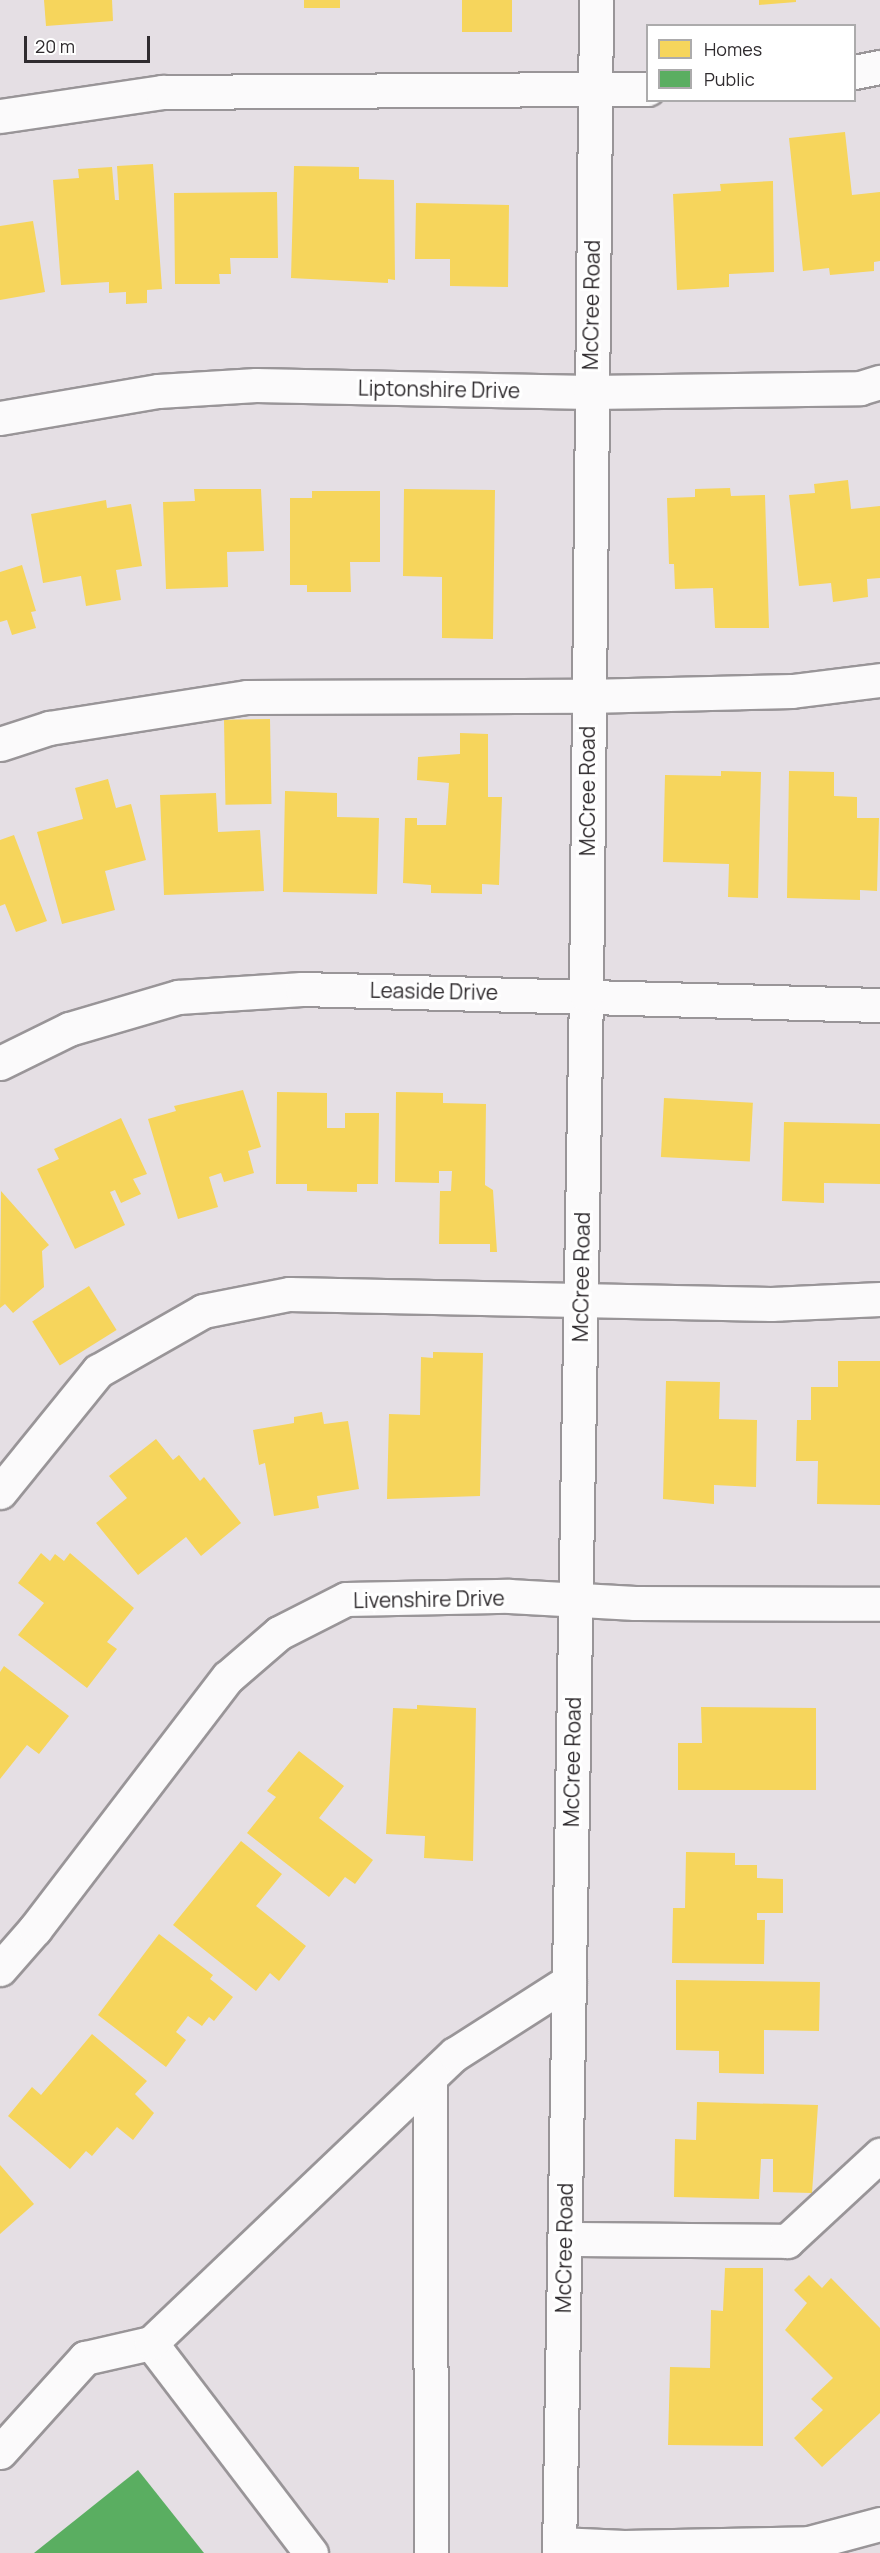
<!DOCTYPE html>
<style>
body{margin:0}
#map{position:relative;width:880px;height:2553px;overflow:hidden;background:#e5dfe4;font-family:Manrope,sans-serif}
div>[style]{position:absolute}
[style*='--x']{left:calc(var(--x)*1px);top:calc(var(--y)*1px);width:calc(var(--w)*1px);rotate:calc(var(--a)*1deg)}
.homes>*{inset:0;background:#f6d55c;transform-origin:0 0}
.public>*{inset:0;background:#5aae61}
.roads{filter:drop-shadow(2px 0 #999598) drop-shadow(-2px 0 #999598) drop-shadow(0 2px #999598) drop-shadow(0 -2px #999598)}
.minor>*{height:33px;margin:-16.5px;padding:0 16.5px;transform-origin:16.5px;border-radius:16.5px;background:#fbfafb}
span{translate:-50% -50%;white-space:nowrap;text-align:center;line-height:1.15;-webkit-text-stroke:6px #fff;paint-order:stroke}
.street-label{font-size:21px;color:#302c2f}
.legend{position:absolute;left:646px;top:24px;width:210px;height:78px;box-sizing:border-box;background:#fff;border:2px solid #acabac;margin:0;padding:8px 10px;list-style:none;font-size:18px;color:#302c2f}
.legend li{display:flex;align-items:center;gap:12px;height:30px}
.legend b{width:30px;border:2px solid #acabac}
.scale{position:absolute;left:24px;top:36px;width:126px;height:27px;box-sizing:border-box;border:3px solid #302c2f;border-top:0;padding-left:8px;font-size:18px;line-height:21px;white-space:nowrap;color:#302c2f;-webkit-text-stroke:4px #fff;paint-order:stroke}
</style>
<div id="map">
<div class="homes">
<i style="clip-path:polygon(44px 0,112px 0,113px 21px,46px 26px)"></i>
<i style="left:304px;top:0;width:36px;height:8px"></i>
<i style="left:462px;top:0;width:50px;height:32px"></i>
<i style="clip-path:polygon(759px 0,796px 0,796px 2px,759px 5px)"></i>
<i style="clip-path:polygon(845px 132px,852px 195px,880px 192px,880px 261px,874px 262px,874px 271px,830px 275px,829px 268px,803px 271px,789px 138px)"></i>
<i style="clip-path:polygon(153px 164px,162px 289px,147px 290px,147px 303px,126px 304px,126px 292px,109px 293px,109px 282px,61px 285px,53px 180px,79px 178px,78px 169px,112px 167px,115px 200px,119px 200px,117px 166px)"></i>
<i style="clip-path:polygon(294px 166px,359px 167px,359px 179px,394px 180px,395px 280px,388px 279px,388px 283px,291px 278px)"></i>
<i style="clip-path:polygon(773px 181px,774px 272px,729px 274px,729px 287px,677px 290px,673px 194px,721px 191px,720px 184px)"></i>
<i style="clip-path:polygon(277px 192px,278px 258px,230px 258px,231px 274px,219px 274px,220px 284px,175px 284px,174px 193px)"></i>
<i style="clip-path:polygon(416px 203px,509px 205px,508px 287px,450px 286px,450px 259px,415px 259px)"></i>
<i style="clip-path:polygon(33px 221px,45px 292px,0 300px,0 226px)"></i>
<i style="clip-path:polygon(848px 480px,851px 509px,880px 506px,880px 578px,867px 579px,868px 597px,833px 602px,831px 583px,799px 586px,789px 495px,815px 493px,814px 484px)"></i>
<i style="clip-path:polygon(730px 488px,731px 496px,765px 495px,769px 628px,715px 628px,713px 588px,675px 589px,674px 564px,669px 564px,667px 498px,695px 497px,695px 489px)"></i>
<i style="clip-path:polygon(194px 489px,261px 489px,264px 551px,227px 552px,228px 587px,166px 589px,163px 502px,195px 501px)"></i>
<i style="clip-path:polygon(404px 489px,495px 490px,493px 639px,442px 638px,442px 577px,403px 576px)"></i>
<i style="clip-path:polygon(312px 491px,380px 491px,380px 562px,350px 562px,351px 592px,307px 592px,307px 585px,290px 585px,290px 498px,312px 498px)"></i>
<i style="clip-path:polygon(106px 500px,107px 508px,131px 504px,142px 566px,116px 570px,121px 600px,86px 606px,81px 576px,43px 583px,31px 514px)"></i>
<i style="clip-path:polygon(22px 565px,36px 611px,31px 612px,36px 628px,12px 635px,7px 620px,0 622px,0 572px)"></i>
<i style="left:270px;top:719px;width:85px;height:46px;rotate:89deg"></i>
<i style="clip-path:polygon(460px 733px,488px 734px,488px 797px,502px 797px,499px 885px,482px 884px,482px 894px,431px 893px,431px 885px,403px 883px,405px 818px,417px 818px,417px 825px,446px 825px,449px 783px,417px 780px,418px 757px,460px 754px)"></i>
<i style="clip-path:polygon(721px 771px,761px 772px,758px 898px,728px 897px,729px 864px,663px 862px,665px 775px,721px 776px)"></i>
<i style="clip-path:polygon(789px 771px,834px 772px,834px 796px,857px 797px,857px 818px,879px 818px,877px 891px,860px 890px,860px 900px,787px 898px)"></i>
<i style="clip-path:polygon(108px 779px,116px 808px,131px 804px,146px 860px,105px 871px,115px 910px,62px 924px,37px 832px,83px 819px,75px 788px)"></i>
<i style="clip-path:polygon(285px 791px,337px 793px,337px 817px,379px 818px,377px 894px,283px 892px)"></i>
<i style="clip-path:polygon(216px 793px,218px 832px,260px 830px,264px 891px,164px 895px,160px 795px)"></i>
<i style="clip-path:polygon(14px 835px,47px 921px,16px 932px,5px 904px,0 906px,0 840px)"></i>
<i style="clip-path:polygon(243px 1090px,261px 1147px,248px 1151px,254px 1173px,224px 1182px,221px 1173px,209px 1177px,218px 1207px,178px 1219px,148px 1119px,176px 1111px,174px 1106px)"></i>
<i style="clip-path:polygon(277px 1092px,327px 1093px,327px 1128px,345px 1128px,345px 1113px,379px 1113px,378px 1184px,357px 1184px,357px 1192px,307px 1191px,307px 1184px,276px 1184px)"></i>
<i style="clip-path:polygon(396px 1092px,443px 1093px,443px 1103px,486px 1104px,485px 1185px,493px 1190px,497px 1252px,490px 1252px,490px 1244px,439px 1244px,440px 1191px,451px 1191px,452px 1171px,439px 1171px,439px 1183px,395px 1182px)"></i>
<i style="left:664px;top:1098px;width:89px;height:59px;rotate:3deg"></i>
<i style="clip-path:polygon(121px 1118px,147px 1174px,133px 1179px,141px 1194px,121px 1203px,115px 1190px,110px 1192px,125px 1225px,75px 1249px,37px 1169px,59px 1159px,54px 1149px)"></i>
<i style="clip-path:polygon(784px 1122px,880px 1124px,880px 1184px,824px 1183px,824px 1203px,782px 1201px)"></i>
<i style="clip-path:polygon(1px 1191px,49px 1245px,42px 1251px,44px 1287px,13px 1313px,5px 1304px,0 1308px)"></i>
<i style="left:89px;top:1286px;width:52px;height:67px;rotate:58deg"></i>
<i style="clip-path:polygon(433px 1352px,483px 1353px,480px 1496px,387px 1499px,389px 1414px,420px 1415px,421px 1357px,433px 1358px)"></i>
<i style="clip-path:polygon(838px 1361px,880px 1361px,880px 1505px,817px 1504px,818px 1461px,796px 1461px,797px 1420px,811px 1420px,811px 1387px,838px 1387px)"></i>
<i style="clip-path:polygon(666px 1381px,720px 1382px,719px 1419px,757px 1420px,756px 1487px,714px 1485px,714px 1504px,663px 1499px)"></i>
<i style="clip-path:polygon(322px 1412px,324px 1424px,348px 1421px,359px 1489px,317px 1496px,319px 1508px,274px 1516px,265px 1463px,259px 1465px,253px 1430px,294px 1423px,294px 1417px)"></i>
<i style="clip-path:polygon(156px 1439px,173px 1460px,179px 1455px,200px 1481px,204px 1477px,241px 1523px,201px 1556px,186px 1537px,138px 1575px,96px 1523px,127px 1498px,109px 1476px)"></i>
<i style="clip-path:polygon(41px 1553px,50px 1561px,55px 1554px,64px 1561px,70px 1553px,134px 1608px,107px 1642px,117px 1649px,87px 1688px,18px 1635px,44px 1603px,18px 1583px)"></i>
<i style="clip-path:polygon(4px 1666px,69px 1716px,39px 1754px,27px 1745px,0 1779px,0 1672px)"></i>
<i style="clip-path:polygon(417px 1705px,476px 1708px,473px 1861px,424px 1858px,425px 1836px,386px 1834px,393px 1708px,417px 1709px)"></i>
<i style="clip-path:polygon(701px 1707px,816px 1708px,816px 1790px,678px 1790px,678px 1743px,702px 1743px)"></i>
<i style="clip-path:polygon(299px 1751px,344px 1786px,319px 1818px,373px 1860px,355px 1884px,345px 1877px,329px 1897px,247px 1833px,276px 1797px,267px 1791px)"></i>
<i style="clip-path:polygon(241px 1841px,282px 1874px,256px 1906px,306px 1946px,279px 1981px,270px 1973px,256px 1991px,173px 1925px)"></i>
<i style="clip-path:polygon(686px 1852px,735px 1853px,735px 1865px,757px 1865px,757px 1878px,783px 1879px,783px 1913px,757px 1913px,757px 1920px,765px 1920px,764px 1964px,672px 1963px,673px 1908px,685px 1908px)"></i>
<i style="clip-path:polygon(159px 1934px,213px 1975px,210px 1979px,233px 1997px,214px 2021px,209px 2017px,202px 2026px,188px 2016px,176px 2032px,186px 2040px,166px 2067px,98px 2015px)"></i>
<i style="clip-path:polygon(676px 1980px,820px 1982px,819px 2031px,764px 2030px,764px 2074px,719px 2073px,719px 2051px,676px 2050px)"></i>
<i style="clip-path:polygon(92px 2034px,147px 2081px,135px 2094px,154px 2113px,133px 2140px,117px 2127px,92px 2156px,86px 2151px,70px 2169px,8px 2116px,32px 2087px,41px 2095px)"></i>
<i style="clip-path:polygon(697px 2102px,818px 2105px,812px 2193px,773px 2192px,773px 2159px,761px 2159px,759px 2199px,674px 2197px,675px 2139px,696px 2140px)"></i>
<i style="clip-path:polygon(0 2165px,34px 2204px,0 2234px)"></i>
<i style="clip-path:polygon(725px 2268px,763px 2268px,763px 2446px,668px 2445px,670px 2367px,710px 2368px,711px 2310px,723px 2311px)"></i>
<i style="clip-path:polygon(809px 2275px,822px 2288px,831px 2278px,880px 2328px,880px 2413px,822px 2467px,794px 2438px,823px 2410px,811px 2399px,833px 2378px,785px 2330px,807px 2303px,794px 2290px)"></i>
</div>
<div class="public">
<i style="clip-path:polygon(138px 2470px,204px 2553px,34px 2553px)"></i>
</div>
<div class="roads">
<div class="minor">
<i style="--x:854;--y:72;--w:26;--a:-11"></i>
<i style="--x:0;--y:116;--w:164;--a:-8.4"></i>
<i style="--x:162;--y:92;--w:486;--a:-0.4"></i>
<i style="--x:0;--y:418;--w:160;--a:-9.7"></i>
<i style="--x:158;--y:391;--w:98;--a:-3.5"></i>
<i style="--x:256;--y:385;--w:334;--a:1.2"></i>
<i style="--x:590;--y:392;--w:270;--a:-0.8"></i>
<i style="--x:860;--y:388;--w:21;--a:-17"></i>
<i style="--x:0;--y:744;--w:52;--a:-18.1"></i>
<i style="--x:49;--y:728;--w:200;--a:-8.9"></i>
<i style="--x:247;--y:697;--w:340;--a:-0.2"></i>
<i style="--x:587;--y:696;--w:205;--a:-1.4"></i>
<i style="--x:792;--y:691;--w:89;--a:-7.1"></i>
<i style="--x:0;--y:1063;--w:77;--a:-26.2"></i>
<i style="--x:69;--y:1029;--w:114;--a:-16.4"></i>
<i style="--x:178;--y:997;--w:124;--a:-3.7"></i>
<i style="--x:302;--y:989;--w:578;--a:1.59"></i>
<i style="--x:0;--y:1492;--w:156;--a:-51"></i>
<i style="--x:98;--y:1371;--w:121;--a:-29.7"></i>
<i style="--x:203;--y:1311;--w:88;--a:-11.2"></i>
<i style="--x:289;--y:1294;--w:482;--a:1.2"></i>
<i style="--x:771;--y:1304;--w:109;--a:-2.6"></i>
<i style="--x:0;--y:1969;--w:53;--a:-48.8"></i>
<i style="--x:35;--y:1929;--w:317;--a:-52.6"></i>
<i style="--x:228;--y:1677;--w:67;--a:-40.8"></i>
<i style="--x:279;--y:1633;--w:75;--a:-26.9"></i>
<i style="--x:346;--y:1599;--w:163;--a:-1.1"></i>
<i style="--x:509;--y:1596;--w:126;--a:3.2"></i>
<i style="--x:635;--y:1603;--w:245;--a:0.2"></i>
<i style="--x:430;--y:2078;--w:475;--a:89.9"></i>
<i style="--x:564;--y:2239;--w:223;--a:0.5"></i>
<i style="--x:787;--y:2241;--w:127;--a:-42.8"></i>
<i style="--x:151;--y:2343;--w:264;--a:52.7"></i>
<i style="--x:0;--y:2452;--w:127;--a:-47.9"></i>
<i style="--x:85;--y:2358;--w:68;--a:-12.8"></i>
<i style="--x:151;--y:2343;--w:419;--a:-43.6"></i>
<i style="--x:455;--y:2054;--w:135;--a:-32.6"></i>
<i style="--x:559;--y:2544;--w:65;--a:2.6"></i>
<i style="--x:624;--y:2547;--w:185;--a:-1.2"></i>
<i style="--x:809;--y:2543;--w:73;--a:-15"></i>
<i style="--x:559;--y:2553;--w:1558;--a:-89.01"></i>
<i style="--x:586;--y:995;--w:995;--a:-89.42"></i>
</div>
</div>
<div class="street-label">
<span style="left:591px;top:305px;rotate:-89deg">McCree Road</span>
<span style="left:439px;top:389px;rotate:1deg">Liptonshire Drive</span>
<span style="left:587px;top:791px;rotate:-90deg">McCree Road</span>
<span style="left:434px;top:991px;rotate:1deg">Leaside Drive</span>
<span style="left:581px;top:1277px;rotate:-89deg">McCree Road</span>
<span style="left:429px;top:1599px;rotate:-1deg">Livenshire Drive</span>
<span style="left:572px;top:1762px;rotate:-89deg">McCree Road</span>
<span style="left:564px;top:2248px;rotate:-89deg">McCree Road</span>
</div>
<ul class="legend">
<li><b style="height:16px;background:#f6d55c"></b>Homes</li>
<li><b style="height:16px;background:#5aae61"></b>Public</li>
</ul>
<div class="scale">20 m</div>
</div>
